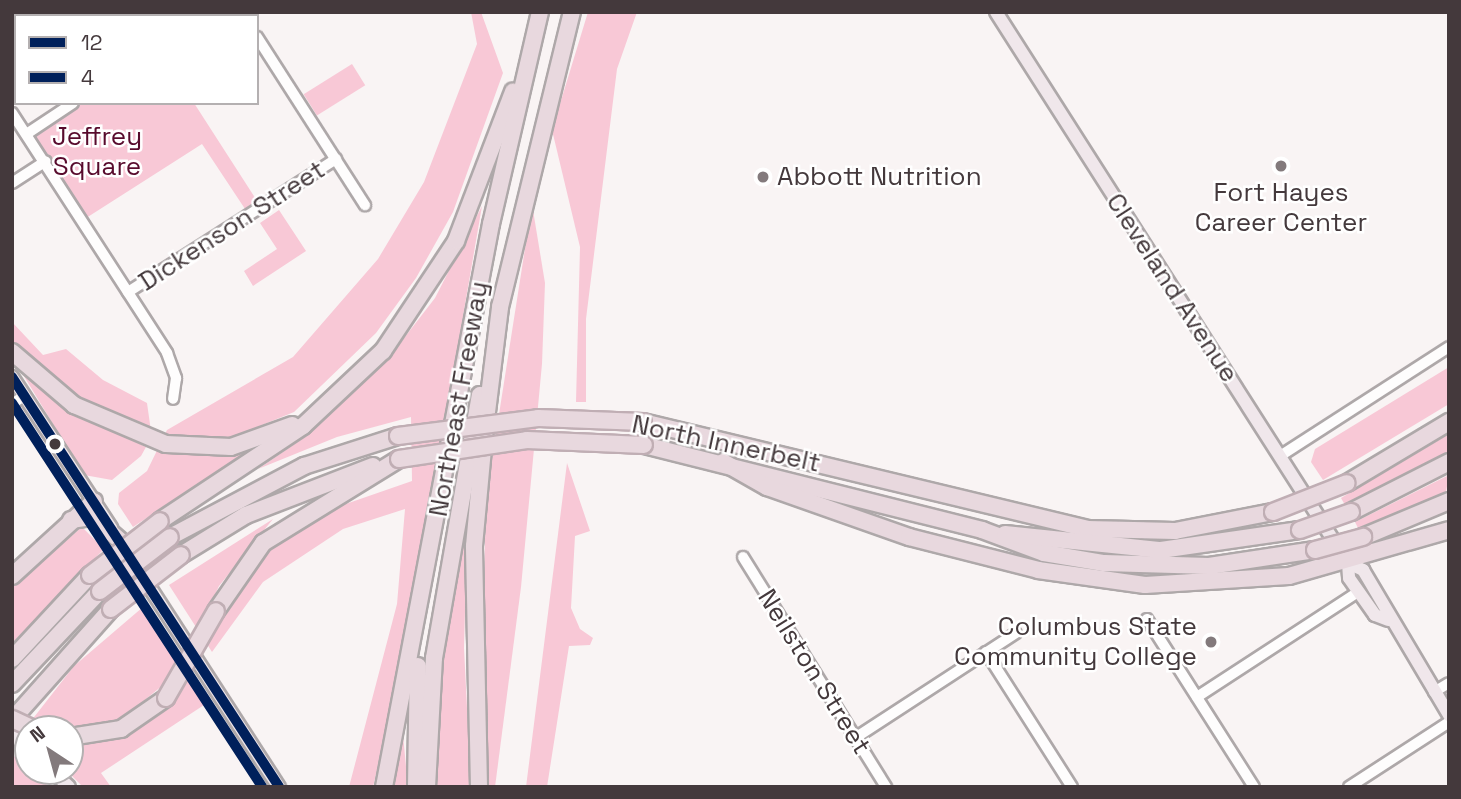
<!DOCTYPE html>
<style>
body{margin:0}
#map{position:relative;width:1461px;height:799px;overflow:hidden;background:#f9f4f4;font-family:"Space Grotesk",sans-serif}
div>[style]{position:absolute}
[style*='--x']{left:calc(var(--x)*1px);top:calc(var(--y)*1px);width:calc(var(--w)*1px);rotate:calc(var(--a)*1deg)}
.green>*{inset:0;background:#f8c8d6;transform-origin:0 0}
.roads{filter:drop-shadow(2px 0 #aea8a9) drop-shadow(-2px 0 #aea8a9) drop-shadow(0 2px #aea8a9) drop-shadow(0 -2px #aea8a9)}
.minor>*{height:10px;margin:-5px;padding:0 5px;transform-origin:5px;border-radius:5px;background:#fefdfd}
.major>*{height:12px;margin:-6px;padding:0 6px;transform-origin:6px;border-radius:6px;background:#f0e7eb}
.highway>*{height:16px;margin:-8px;padding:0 8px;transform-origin:8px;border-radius:8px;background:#e8d8de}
.bridges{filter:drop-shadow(2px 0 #c0aeb4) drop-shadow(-2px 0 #c0aeb4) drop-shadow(0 2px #c0aeb4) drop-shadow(0 -2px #c0aeb4)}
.highway-bridge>*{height:16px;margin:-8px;padding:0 8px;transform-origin:8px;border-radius:8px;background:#e8d8de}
.bus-1>*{height:10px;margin:-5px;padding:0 5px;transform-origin:5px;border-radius:5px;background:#00205b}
.bus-2>*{height:10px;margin:-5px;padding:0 5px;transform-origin:5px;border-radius:5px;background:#00205b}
.dots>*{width:19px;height:19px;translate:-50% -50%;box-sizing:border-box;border:4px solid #fff;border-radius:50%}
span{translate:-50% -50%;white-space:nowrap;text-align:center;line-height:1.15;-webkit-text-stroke:5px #fff;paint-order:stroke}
.park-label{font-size:26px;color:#580b2d}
.poi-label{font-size:26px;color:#44393c}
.left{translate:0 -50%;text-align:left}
.right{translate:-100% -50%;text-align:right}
.street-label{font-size:26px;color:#44393c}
.frame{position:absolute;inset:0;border:14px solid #44393c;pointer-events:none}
.legend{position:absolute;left:14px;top:14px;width:245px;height:91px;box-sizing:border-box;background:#fff;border:2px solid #b4b0b1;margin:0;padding:9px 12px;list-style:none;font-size:21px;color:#44393c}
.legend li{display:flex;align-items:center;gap:14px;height:35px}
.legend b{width:35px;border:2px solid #b4b0b1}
.north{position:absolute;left:14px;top:715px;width:70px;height:70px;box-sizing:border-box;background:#fff;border:2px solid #b4b0b1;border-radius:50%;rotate:324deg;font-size:19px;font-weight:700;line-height:28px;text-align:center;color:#44393c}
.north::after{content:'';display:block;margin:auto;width:24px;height:32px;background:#837a7c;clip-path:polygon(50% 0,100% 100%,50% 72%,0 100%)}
</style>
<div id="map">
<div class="green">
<i style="clip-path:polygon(471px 12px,481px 12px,503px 73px,453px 212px,416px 278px,376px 333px,294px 412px,228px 439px,169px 436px,167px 451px,243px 454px,133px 527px,118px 504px,119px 493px,147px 471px,167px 430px,293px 357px,378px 259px,424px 182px,477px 44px)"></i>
<i style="clip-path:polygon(588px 12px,637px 12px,617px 69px,586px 319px,586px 402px,576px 402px,580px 247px,552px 130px)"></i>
<i style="left:352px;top:64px;width:25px;height:57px;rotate:58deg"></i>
<i style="clip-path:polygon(73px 103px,194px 103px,261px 207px,249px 215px,202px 144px,83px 220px,28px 133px)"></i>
<i style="clip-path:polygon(532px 204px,545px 283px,542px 364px,521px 587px,495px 787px,489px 787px,482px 664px,486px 497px)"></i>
<i style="clip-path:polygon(482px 206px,407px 641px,373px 787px,349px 787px,397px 604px,405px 509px,343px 529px,263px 582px,212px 652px,169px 585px,273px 519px,219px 586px,206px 614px,216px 631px,234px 592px,266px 549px,317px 514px,412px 481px,411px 417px,337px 437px,258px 469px,308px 435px,391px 355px,435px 298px)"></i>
<i style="clip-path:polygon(279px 210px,306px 251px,253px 286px,244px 271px,277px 249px,260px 223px)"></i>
<i style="clip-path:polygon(12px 322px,43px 355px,66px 349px,103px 380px,147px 403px,151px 431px,80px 400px,12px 342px)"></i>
<i style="clip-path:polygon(1449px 367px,1449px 404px,1323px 480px,1311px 462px,1315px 449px)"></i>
<i style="clip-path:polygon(19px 368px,73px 412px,146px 447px,141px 456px,112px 480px,84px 475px)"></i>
<i style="clip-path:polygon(1449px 434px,1449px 453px,1345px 505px,1341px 498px)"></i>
<i style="clip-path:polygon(567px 463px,590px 531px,575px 536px,571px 608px,580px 629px,593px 638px,590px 645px,569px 646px,547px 787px,526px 787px)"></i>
<i style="clip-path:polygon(1449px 475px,1446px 492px,1358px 528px,1355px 522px)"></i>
<i style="clip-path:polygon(82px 527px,104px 549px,12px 643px,12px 587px)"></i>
<i style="clip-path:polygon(461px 538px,467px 538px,464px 648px,471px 787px,434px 787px,439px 670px)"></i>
<i style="clip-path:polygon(143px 607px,204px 705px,101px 773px,111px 787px,83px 787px,67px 771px,70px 743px,106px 740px,150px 720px,184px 688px,174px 676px,118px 722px,70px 730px,31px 721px,74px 666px)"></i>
<i style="clip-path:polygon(403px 735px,408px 787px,391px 787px)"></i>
<i style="clip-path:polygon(12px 754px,28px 771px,50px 787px,12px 787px)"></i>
</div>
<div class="roads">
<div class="minor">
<i style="--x:241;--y:12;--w:4;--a:63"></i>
<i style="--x:208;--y:16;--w:7;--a:-34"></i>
<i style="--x:257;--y:37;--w:200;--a:57.3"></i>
<i style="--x:12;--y:113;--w:286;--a:57.1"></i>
<i style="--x:167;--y:353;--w:27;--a:70"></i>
<i style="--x:176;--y:378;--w:21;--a:98"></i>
<i style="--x:28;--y:133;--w:54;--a:-33.7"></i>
<i style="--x:12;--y:183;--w:40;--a:-32.9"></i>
<i style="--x:128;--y:292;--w:247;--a:-32.6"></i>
<i style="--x:12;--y:404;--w:14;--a:-34"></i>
<i style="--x:1280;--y:456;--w:201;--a:-32.8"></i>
<i style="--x:743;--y:557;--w:271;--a:58.1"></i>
<i style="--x:1147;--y:619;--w:199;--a:57.5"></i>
<i style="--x:986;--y:652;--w:160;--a:57.5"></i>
<i style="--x:1434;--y:692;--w:17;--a:-31"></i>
<i style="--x:1197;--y:697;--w:192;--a:-33.1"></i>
<i style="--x:855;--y:738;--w:192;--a:-33.1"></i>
<i style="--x:1349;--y:787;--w:119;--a:-33"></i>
</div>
<div class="major">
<i style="--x:996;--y:12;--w:654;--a:57.43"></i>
<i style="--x:1348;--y:563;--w:15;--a:86"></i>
<i style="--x:1349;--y:578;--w:45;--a:54.9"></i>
<i style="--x:1375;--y:615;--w:14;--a:21"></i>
<i style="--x:12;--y:377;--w:181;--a:56.7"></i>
<i style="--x:121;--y:543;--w:291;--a:57.1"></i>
<i style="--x:1348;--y:563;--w:17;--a:25"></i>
<i style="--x:1363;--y:570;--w:169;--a:59.3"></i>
<i style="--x:12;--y:734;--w:22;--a:43"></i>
<i style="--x:52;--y:771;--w:23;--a:43"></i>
</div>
<div class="highway">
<i style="--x:12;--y:352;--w:82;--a:40.5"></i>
<i style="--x:74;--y:405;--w:100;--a:23"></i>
<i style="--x:166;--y:444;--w:65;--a:2.6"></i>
<i style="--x:231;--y:447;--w:65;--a:-19.8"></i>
<i style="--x:643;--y:422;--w:457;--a:13.5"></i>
<i style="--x:1087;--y:529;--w:88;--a:1.3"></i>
<i style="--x:1175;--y:531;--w:100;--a:-11"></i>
<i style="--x:644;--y:445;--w:349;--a:14.1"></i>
<i style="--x:982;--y:530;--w:66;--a:20.4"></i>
<i style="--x:1044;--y:553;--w:61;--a:9.5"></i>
<i style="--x:1104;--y:563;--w:105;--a:1.6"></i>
<i style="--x:1209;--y:566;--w:107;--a:-8.6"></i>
<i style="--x:723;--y:462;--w:51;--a:29.6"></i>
<i style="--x:767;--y:487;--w:151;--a:19.4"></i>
<i style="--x:909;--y:537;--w:133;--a:14.3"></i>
<i style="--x:1038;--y:570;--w:108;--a:8"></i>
<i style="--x:1145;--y:585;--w:144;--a:-3.6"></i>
<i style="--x:1289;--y:576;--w:166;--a:-16"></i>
<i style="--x:1347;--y:483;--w:119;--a:-30.9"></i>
<i style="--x:1351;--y:512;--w:110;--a:-27"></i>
<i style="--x:71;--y:520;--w:22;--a:-8"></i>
<i style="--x:93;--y:517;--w:35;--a:41"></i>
<i style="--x:160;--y:521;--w:172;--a:-33.6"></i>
<i style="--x:303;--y:426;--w:110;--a:-43.2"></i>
<i style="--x:383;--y:351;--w:132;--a:-56.4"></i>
<i style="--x:456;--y:241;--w:160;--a:-69.1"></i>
<i style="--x:1005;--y:534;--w:157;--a:5.9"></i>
<i style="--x:1161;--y:550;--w:140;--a:-8.2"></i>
<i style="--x:170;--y:537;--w:152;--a:-27.9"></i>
<i style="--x:304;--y:466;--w:99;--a:-17.7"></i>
<i style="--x:1363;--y:537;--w:93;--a:-22.7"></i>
<i style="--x:181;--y:555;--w:76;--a:-31.6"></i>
<i style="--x:246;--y:515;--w:136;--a:-21.1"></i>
<i style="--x:12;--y:576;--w:111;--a:-42.4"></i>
<i style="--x:216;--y:611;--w:83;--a:-55.3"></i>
<i style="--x:263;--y:543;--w:160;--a:-31.7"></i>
<i style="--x:12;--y:659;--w:115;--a:-47.1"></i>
<i style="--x:12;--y:684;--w:128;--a:-46.6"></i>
<i style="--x:12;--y:720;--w:149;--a:-48.3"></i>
<i style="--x:70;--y:737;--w:52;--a:-8.9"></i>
<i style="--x:121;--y:729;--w:55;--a:-34.6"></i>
<i style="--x:384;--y:787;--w:573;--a:-79.24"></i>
<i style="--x:491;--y:224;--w:218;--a:-77"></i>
<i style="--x:416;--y:787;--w:121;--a:-89.1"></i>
<i style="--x:427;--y:787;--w:129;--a:-86.9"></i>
<i style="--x:434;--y:658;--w:267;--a:-80.1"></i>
<i style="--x:479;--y:787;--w:241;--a:-91.2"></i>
<i style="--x:474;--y:546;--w:119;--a:-84.7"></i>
<i style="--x:485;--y:428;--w:122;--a:-82.9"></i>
<i style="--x:500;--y:307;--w:304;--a:-76.3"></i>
</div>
</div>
<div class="bridges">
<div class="highway-bridge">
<i style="--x:398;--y:436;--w:141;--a:-7.3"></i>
<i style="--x:538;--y:418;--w:105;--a:2.2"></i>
<i style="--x:399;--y:459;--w:129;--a:-8.4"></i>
<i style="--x:527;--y:440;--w:117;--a:2.4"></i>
<i style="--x:1273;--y:512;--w:79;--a:-21.4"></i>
<i style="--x:1300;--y:530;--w:54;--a:-19.4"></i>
<i style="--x:1315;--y:550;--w:50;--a:-15.2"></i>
<i style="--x:90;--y:575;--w:88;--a:-37.6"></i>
<i style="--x:100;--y:591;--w:88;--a:-37.6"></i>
<i style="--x:111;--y:609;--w:88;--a:-37.6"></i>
<i style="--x:166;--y:698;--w:100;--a:-60.1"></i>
<i style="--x:12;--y:719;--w:23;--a:25"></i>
</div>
</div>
<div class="bus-1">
<i style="--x:12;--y:377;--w:489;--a:56.9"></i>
</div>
<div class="bus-2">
<i style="--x:12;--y:403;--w:458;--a:56.9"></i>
</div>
<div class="dots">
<i style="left:1281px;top:166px;background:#837a7c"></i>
<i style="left:763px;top:177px;background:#837a7c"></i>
<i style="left:55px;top:444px;background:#44393c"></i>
<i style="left:1211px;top:642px;background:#837a7c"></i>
</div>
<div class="park-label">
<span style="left:97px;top:152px">Jeffrey<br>Square</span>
</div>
<div class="poi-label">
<span class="left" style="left:777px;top:177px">Abbott Nutrition</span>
<span style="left:1281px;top:208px">Fort Hayes<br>Career Center</span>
<span class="right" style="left:1197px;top:642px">Columbus State<br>Community College</span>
</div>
<div class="street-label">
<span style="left:232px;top:226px;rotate:-33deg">Dickenson Street</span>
<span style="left:1172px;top:288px;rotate:57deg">Cleveland Avenue</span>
<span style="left:459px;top:399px;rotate:-80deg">Northeast Freeway</span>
<span style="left:726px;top:444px;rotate:12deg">North Innerbelt</span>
<span style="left:814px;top:672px;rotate:58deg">Neilston Street</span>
</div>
<div class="frame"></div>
<ul class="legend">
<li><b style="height:9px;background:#00205b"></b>12</li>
<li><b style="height:9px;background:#00205b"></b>4</li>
</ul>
<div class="north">N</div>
</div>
